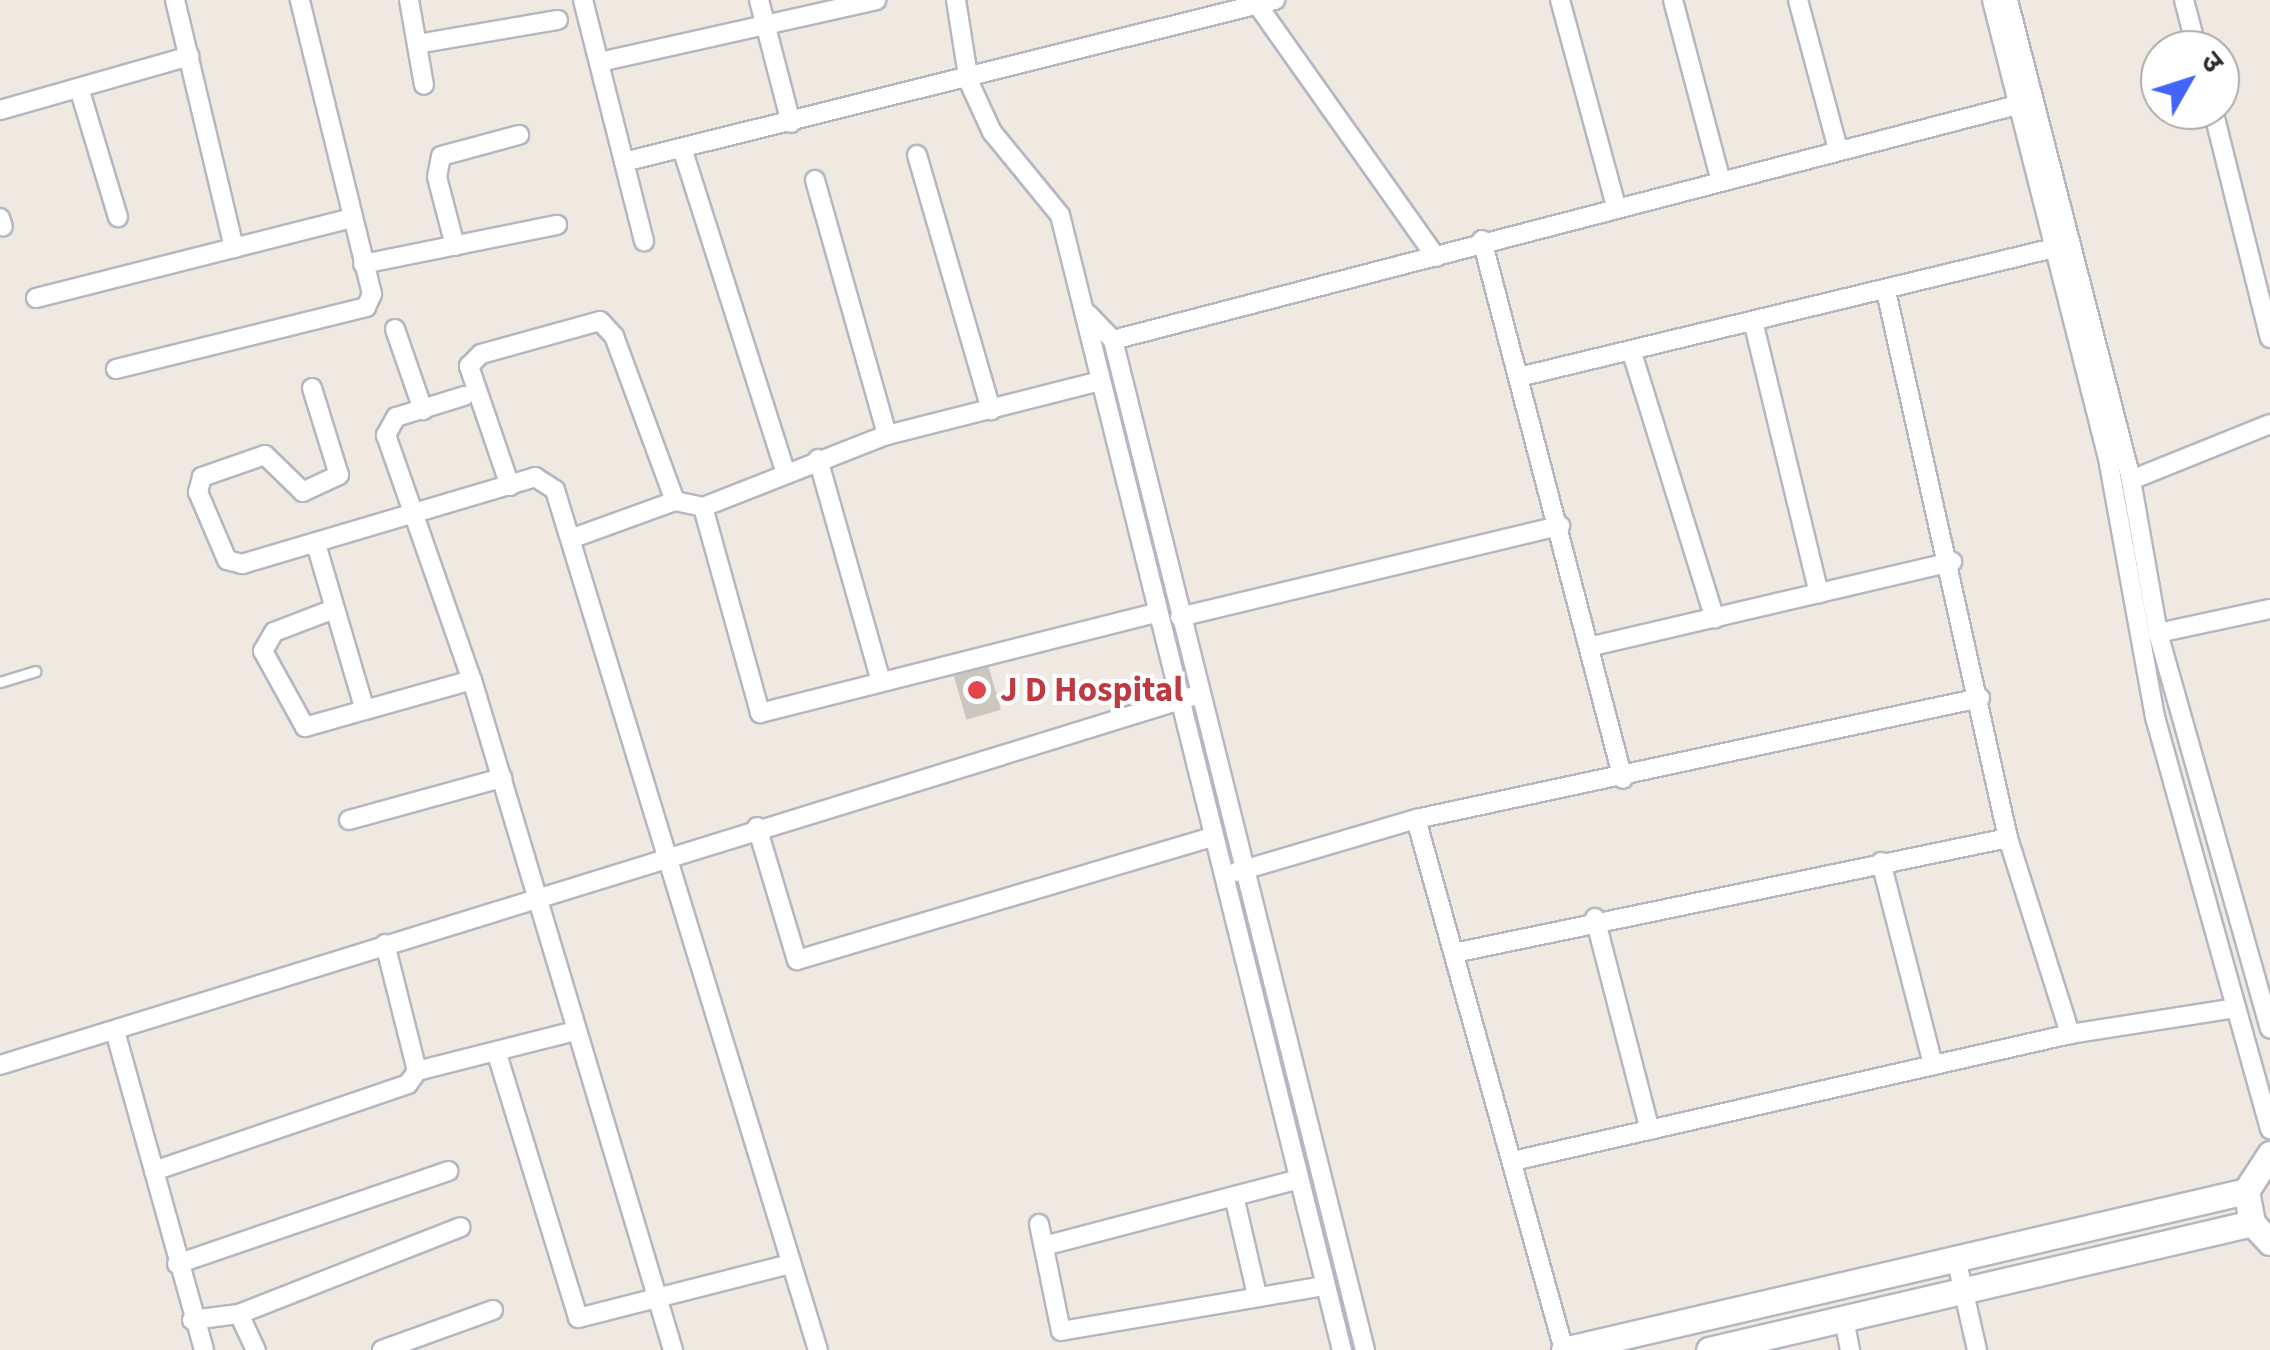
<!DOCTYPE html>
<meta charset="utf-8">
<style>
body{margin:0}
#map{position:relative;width:2270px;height:1350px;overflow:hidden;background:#efe9e1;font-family:"Source Sans 3","Noto Sans Devanagari",sans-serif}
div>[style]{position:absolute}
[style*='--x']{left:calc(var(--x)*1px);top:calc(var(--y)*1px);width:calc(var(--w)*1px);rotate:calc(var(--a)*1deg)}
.building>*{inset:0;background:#cbc7bf;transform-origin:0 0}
.roads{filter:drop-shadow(2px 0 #b4b7c1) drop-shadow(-2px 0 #b4b7c1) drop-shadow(0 2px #b4b7c1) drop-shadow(0 -2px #b4b7c1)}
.lane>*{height:9px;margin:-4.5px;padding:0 4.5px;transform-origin:4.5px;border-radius:4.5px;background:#fff}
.street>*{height:18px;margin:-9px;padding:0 9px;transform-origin:9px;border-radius:9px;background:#fff}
.secondary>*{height:25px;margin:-12.5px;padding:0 12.5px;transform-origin:12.5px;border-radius:12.5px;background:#fff}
.dots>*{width:28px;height:28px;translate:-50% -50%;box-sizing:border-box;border:5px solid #fff;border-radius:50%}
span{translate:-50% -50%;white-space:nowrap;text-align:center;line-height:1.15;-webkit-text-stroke:8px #fff;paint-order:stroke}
.health-label{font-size:35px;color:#be3a42;font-weight:700}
.left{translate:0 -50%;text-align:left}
.north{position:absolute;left:2140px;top:30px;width:100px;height:100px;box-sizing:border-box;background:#fff;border:2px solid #ababab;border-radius:50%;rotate:51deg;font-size:28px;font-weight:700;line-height:40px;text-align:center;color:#2e2e2e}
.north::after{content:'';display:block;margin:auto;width:35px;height:45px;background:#4264fb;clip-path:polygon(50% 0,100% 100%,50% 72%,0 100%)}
</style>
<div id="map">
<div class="building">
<i style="left:985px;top:654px;width:58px;height:36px;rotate:74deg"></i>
</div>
<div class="roads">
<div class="lane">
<i style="--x:0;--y:682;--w:37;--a:-17"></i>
</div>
<div class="street">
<i style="--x:175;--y:0;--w:255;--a:76.6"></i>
<i style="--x:409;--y:0;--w:86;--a:80"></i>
<i style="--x:583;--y:0;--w:249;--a:75.8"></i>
<i style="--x:759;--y:0;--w:127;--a:75.4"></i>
<i style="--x:956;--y:0;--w:83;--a:81"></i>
<i style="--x:969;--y:82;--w:55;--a:65.3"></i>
<i style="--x:992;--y:132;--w:107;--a:50.7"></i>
<i style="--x:1060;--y:215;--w:1170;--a:76.05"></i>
<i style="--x:1254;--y:0;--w:315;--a:54.7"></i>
<i style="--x:1560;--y:0;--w:213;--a:74.8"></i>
<i style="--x:1673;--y:0;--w:188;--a:75.2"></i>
<i style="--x:1798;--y:0;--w:154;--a:75"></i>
<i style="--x:1992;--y:0;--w:479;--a:75.8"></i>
<i style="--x:2109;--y:464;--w:257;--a:79.7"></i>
<i style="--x:2155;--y:717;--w:428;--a:74.4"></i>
<i style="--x:2008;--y:0;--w:496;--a:75.6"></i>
<i style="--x:2131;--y:480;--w:155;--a:80"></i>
<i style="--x:2158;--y:633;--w:411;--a:74.2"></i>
<i style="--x:2184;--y:0;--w:52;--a:75.4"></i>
<i style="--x:417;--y:44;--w:143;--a:-9.7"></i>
<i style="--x:604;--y:61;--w:279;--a:-12.6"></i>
<i style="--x:79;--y:88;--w:135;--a:73.2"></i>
<i style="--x:0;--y:110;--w:197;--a:-15.9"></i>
<i style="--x:2213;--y:110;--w:235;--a:76"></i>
<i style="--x:682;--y:148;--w:341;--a:72.3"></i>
<i style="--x:917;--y:155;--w:266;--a:73.8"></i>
<i style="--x:624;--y:162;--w:671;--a:-13.97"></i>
<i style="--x:815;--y:180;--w:265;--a:74.2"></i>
<i style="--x:0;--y:218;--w:9;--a:72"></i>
<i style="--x:1482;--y:240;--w:557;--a:75.34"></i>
<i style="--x:455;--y:246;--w:71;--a:-104.6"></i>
<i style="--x:437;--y:177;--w:21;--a:-79"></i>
<i style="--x:441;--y:156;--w:81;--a:-15.1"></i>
<i style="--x:363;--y:264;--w:198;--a:-11.4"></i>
<i style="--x:1886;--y:291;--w:560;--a:77.43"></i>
<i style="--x:2008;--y:838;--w:206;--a:72.4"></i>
<i style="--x:36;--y:298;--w:327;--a:-14.2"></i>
<i style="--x:1088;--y:314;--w:36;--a:46"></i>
<i style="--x:1113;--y:340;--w:1041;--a:75.99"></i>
<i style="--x:1754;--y:325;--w:276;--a:76.4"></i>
<i style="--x:395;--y:329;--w:86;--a:70.9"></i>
<i style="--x:1113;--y:340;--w:934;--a:-14.57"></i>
<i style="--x:1633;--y:356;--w:275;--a:72.7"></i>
<i style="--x:116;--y:369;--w:258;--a:-13.9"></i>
<i style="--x:366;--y:307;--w:14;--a:-65"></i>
<i style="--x:372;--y:294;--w:303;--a:-103.8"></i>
<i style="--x:1523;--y:376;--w:546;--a:-13.55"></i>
<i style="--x:312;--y:388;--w:91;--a:72.8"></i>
<i style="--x:339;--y:475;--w:40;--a:155"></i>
<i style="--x:303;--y:492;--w:53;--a:-135.8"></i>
<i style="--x:265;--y:455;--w:67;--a:160.8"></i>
<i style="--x:202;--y:477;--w:16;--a:105"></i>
<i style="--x:198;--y:492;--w:74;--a:66.9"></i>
<i style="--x:227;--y:560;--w:16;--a:15"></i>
<i style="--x:242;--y:564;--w:306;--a:-16.5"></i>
<i style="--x:535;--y:477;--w:24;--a:33"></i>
<i style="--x:555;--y:490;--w:899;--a:73"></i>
<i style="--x:464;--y:396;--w:71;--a:162.8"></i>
<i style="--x:396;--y:417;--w:21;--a:119"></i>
<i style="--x:386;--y:435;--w:260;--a:70.7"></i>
<i style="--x:472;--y:680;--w:700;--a:73.3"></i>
<i style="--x:818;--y:459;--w:228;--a:74.2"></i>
<i style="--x:2131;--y:480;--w:150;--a:-21.9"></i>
<i style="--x:510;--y:486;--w:127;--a:-108.9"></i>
<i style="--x:469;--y:366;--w:17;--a:-45"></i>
<i style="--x:481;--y:354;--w:123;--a:-15.5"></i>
<i style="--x:600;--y:321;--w:21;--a:47"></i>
<i style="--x:614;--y:336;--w:176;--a:69.7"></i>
<i style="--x:703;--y:507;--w:214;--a:74.5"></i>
<i style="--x:760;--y:713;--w:408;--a:-14.2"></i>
<i style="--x:573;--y:538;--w:109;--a:-19.9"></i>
<i style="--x:675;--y:501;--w:29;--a:12"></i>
<i style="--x:703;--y:507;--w:198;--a:-21.4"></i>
<i style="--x:887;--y:435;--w:217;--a:-14.2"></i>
<i style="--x:316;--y:544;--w:173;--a:73.6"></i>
<i style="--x:365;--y:710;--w:111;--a:-15.7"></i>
<i style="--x:334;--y:609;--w:64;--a:159"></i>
<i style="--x:274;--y:632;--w:22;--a:120"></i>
<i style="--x:263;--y:651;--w:87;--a:61.1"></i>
<i style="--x:305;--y:727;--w:62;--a:-15.8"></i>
<i style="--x:1180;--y:617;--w:391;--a:-13.5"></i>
<i style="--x:2158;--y:633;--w:115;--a:-12.1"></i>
<i style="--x:1593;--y:646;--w:369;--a:-13.2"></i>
<i style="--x:1416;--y:819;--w:551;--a:74.43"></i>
<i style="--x:349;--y:820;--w:159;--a:-15.4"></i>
<i style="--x:757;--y:827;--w:139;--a:73.3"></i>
<i style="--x:797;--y:960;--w:433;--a:-16.5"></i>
<i style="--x:1881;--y:862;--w:210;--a:75.6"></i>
<i style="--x:1236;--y:872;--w:188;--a:-16.4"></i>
<i style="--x:1416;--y:819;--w:577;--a:-12.11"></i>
<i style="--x:1595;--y:918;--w:219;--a:75.5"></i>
<i style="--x:1454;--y:953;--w:566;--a:-11.73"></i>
<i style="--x:115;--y:1031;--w:331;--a:74.4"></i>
<i style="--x:497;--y:1054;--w:276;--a:72.9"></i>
<i style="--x:578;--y:1318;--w:219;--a:-14.3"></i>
<i style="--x:0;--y:1065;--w:1256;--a:-17.18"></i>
<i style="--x:417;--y:1071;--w:159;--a:-14.2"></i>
<i style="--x:1513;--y:1161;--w:571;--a:-12.84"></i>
<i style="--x:2070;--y:1034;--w:168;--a:-8.9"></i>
<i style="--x:154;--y:1171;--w:268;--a:-18.9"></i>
<i style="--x:408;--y:1084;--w:16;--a:-55"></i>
<i style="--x:417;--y:1071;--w:131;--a:-104.1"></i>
<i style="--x:1234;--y:1196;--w:102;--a:76.9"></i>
<i style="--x:1039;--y:1224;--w:109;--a:78.4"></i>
<i style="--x:1061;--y:1331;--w:266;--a:-9.7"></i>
<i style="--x:1044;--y:1246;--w:260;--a:-14.7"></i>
<i style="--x:1956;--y:1258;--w:94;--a:77.1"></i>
<i style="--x:177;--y:1264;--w:287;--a:-18.9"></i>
<i style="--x:239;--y:1314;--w:40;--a:65"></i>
<i style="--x:1844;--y:1319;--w:32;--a:79"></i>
<i style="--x:192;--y:1320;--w:47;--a:-7.3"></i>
<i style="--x:239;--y:1314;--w:238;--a:-21.4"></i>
<i style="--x:382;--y:1350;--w:118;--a:-19.8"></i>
</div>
<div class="secondary">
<i style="--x:2270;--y:1154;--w:44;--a:123"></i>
<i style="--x:2246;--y:1191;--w:33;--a:79"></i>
<i style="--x:2252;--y:1223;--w:26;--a:47"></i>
<i style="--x:1564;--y:1350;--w:700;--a:-13.12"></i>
<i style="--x:1709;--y:1350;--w:558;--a:-13.16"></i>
</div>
</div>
<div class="dots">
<i style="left:977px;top:690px;background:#e0444e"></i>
</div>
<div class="health-label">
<span class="left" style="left:1000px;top:690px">J D Hospital</span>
</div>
<div class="north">उ</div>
</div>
